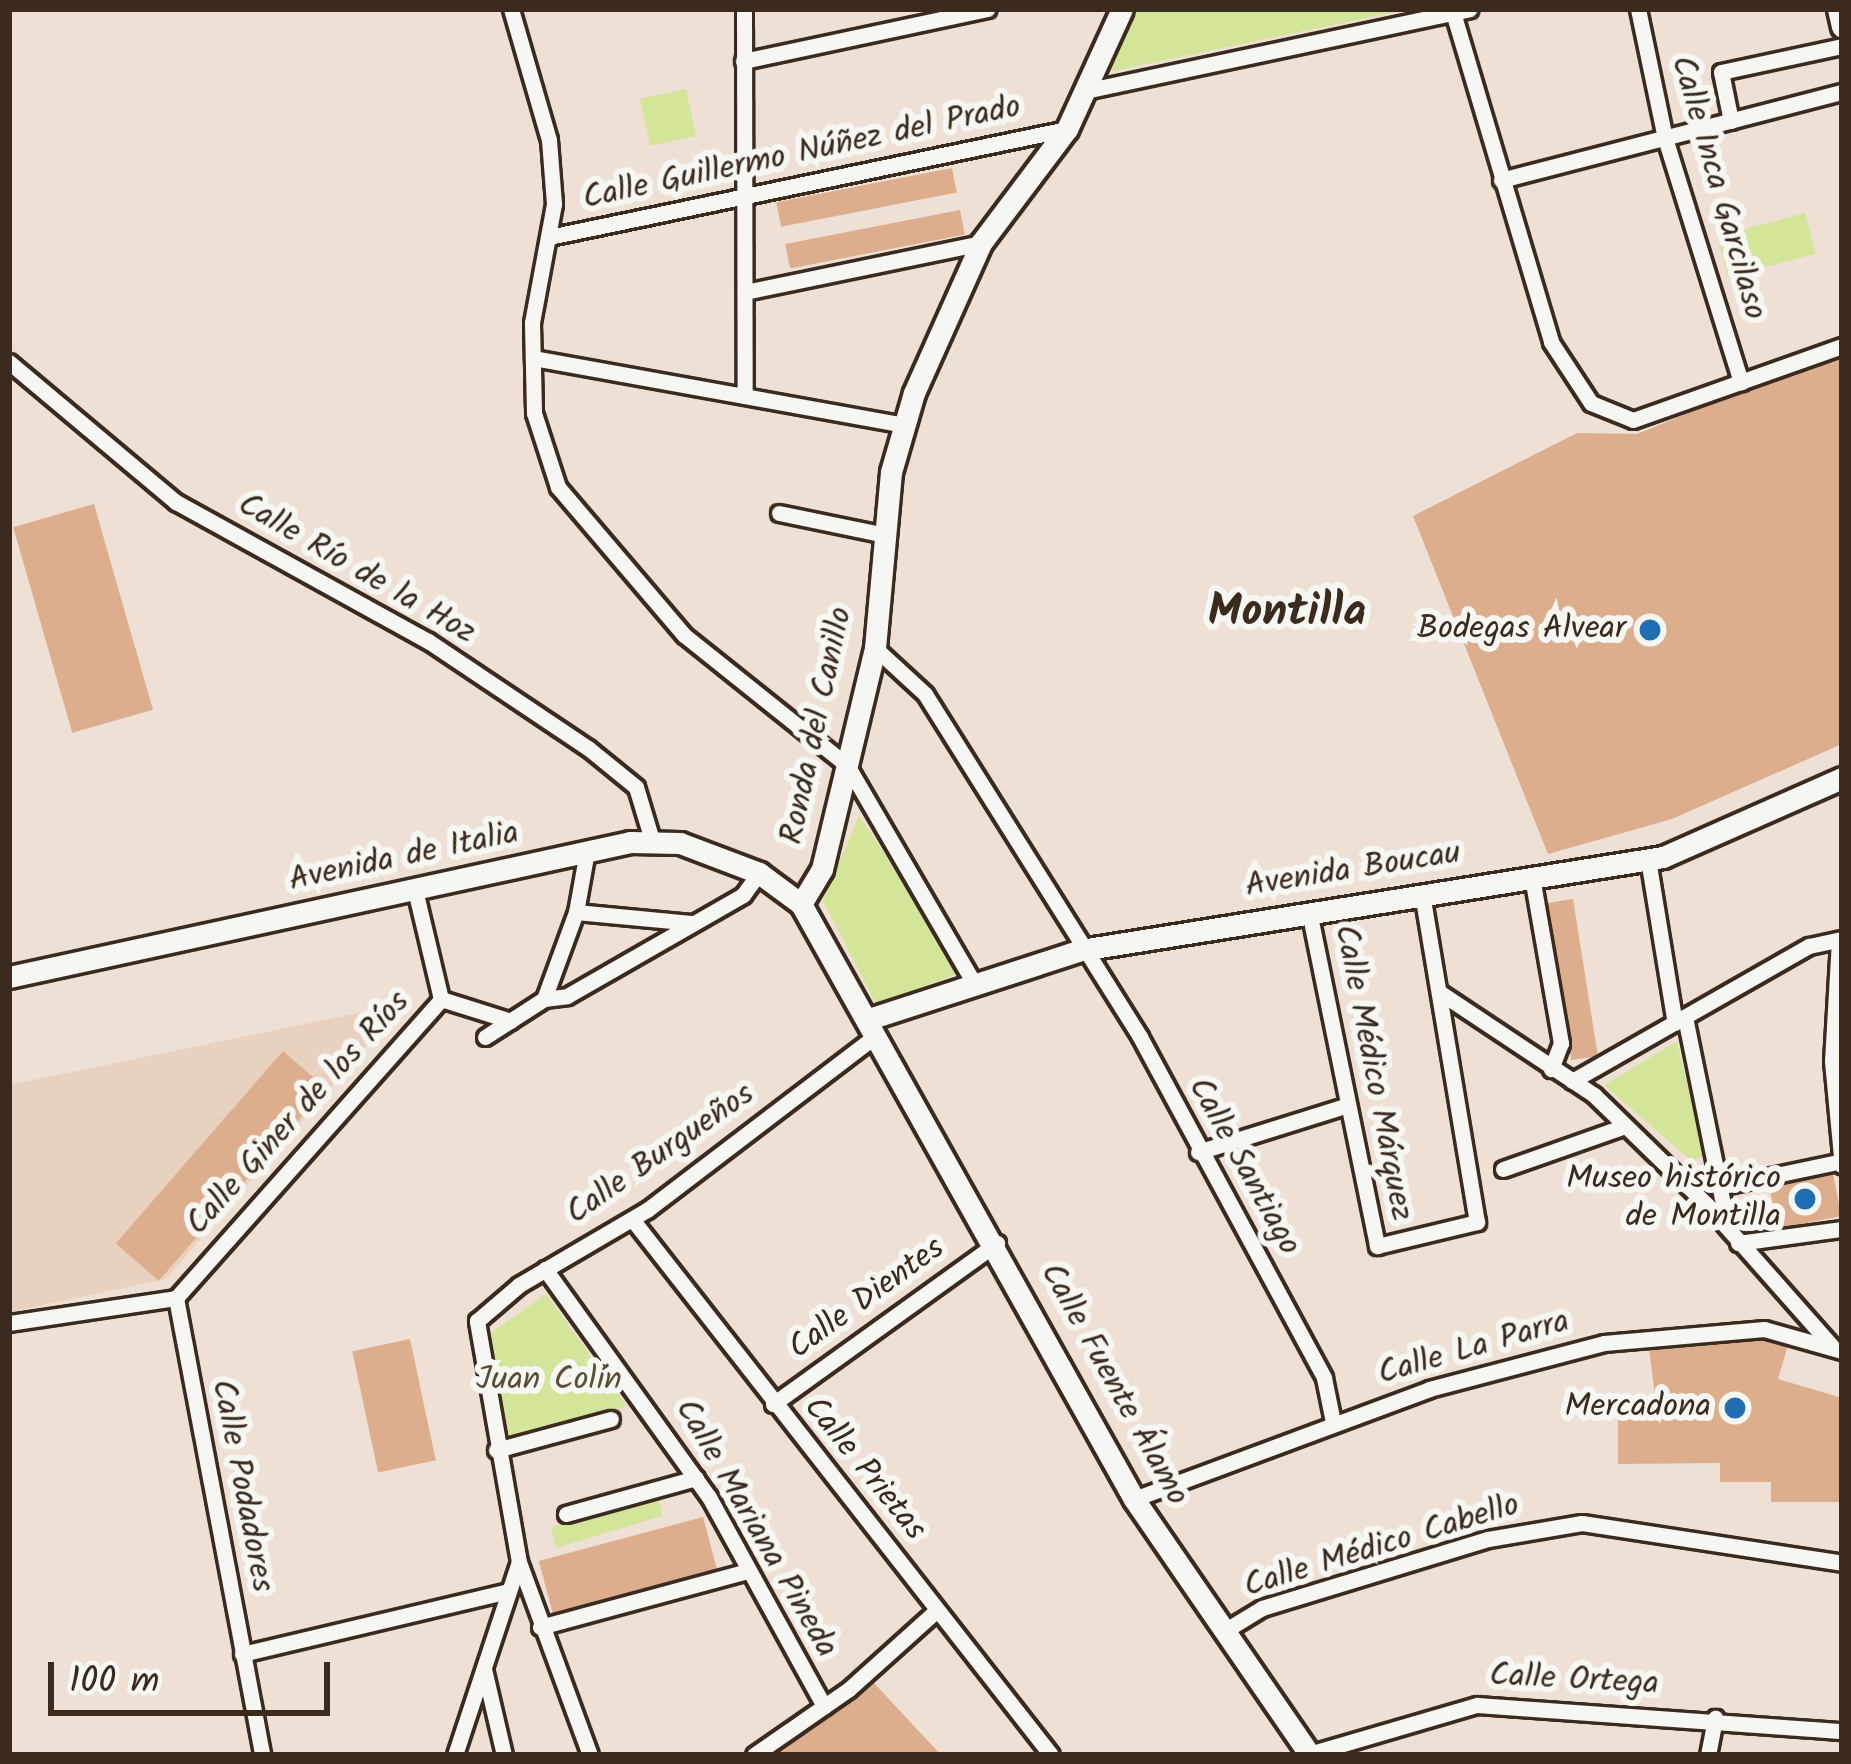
<!DOCTYPE html>
<meta charset="utf-8">
<style>
body{margin:0}
#map{position:relative;width:1851px;height:1764px;overflow:hidden;background:#eee0d4;font-family:Kalam,sans-serif}
div>[style]{position:absolute}
[style*='--x']{left:calc(var(--x)*1px);top:calc(var(--y)*1px);width:calc(var(--w)*1px);rotate:calc(var(--a)*1deg)}
.built>*{inset:0;background:#e9d1bf}
.green>*{inset:0;background:#d3e599;transform-origin:0 0}
.building>*{inset:0;background:#dcae8d;transform-origin:0 0}
.roads{filter:drop-shadow(3px 0 #3b2a1e) drop-shadow(-3px 0 #3b2a1e) drop-shadow(0 3px #3b2a1e) drop-shadow(0 -3px #3b2a1e)}
.street>*{height:15px;margin:-7.5px;padding:0 7.5px;transform-origin:7.5px;border-radius:7.5px;background:#f6f6f2}
.secondary>*{height:21px;margin:-10.5px;padding:0 10.5px;transform-origin:10.5px;border-radius:10.5px;background:#f6f6f2}
.dots>*{width:33px;height:33px;translate:-50% -50%;box-sizing:border-box;border:6px solid #f6f6f2;border-radius:50%}
span{translate:-50% -50%;white-space:nowrap;text-align:center;line-height:1.15;-webkit-text-stroke:12px #f6f6f2;paint-order:stroke}
.street-label{font-size:33px;color:#3b2a1e}
.poi-label{font-size:33px;color:#3b2a1e}
.right{translate:-100% -50%;text-align:right}
.park-label{font-size:33px;color:#594f37}
.district-label{font-size:45px;color:#3b2a1e;font-weight:700}
.frame{position:absolute;inset:0;border:12px solid #3b2a1e;pointer-events:none}
.scale{position:absolute;left:48px;top:1662px;width:282px;height:54px;box-sizing:border-box;border:6px solid #3b2a1e;border-top:0;padding-left:15px;font-size:36px;line-height:42px;white-space:nowrap;color:#3b2a1e;-webkit-text-stroke:9px #f6f6f2;paint-order:stroke}
</style>
<div id="map">
<div class="built">
<i style="clip-path:polygon(363px 1012px,382px 1028px,166px 1279px,9px 1312px,9px 1085px)"></i>
</div>
<div class="green">
<i style="clip-path:polygon(1134px 9px,1410px 9px,1108px 72px)"></i>
<i style="left:686px;top:89px;width:48px;height:47px;rotate:78deg"></i>
<i style="left:1805px;top:213px;width:42px;height:91px;rotate:75deg"></i>
<i style="clip-path:polygon(859px 816px,943px 938px,934px 937px,957px 974px,876px 1004px,823px 901px)"></i>
<i style="clip-path:polygon(1677px 1041px,1704px 1155px,1693px 1162px,1604px 1085px)"></i>
<i style="clip-path:polygon(546px 1294px,627px 1406px,508px 1448px,491px 1333px)"></i>
<i style="clip-path:polygon(659px 1498px,662px 1516px,556px 1548px,551px 1527px)"></i>
</div>
<div class="building">
<i style="left:952px;top:168px;width:25px;height:179px;rotate:79deg"></i>
<i style="left:960px;top:210px;width:25px;height:178px;rotate:79deg"></i>
<i style="clip-path:polygon(1842px 350px,1842px 744px,1672px 819px,1548px 854px,1413px 516px,1577px 433px,1637px 434px)"></i>
<i style="left:94px;top:504px;width:214px;height:84px;rotate:74deg"></i>
<i style="left:1573px;top:899px;width:159px;height:27px;rotate:81deg"></i>
<i style="left:283px;top:1051px;width:57px;height:255px;rotate:41deg"></i>
<i style="left:1832px;top:1168px;width:49px;height:65px;rotate:79deg"></i>
<i style="clip-path:polygon(1752px 1334px,1788px 1345px,1778px 1379px,1842px 1398px,1842px 1502px,1771px 1502px,1771px 1482px,1720px 1482px,1720px 1463px,1618px 1464px,1618px 1419px,1655px 1395px,1649px 1349px)"></i>
<i style="left:410px;top:1339px;width:124px;height:59px;rotate:78deg"></i>
<i style="left:703px;top:1517px;width:55px;height:170px;rotate:75deg"></i>
<i style="clip-path:polygon(873px 1682px,941px 1755px,771px 1755px)"></i>
</div>
<div class="roads">
<div class="street">
<i style="--x:511;--y:9;--w:136;--a:73.8"></i>
<i style="--x:549;--y:140;--w:64;--a:85.5"></i>
<i style="--x:554;--y:204;--w:121;--a:100.5"></i>
<i style="--x:532;--y:323;--w:90;--a:88.7"></i>
<i style="--x:534;--y:413;--w:78;--a:72"></i>
<i style="--x:558;--y:487;--w:194;--a:49.6"></i>
<i style="--x:684;--y:635;--w:208;--a:38.6"></i>
<i style="--x:847;--y:765;--w:255;--a:59.8"></i>
<i style="--x:744;--y:9;--w:387;--a:89.9"></i>
<i style="--x:1452;--y:9;--w:347;--a:73.4"></i>
<i style="--x:1551;--y:342;--w:73;--a:56.7"></i>
<i style="--x:1591;--y:403;--w:45;--a:22"></i>
<i style="--x:1633;--y:420;--w:222;--a:-19.5"></i>
<i style="--x:1638;--y:9;--w:132;--a:78.2"></i>
<i style="--x:1665;--y:138;--w:256;--a:72.7"></i>
<i style="--x:743;--y:61;--w:250;--a:-12"></i>
<i style="--x:1089;--y:90;--w:389;--a:-12"></i>
<i style="--x:1731;--y:121;--w:50;--a:-101.5"></i>
<i style="--x:1721;--y:72;--w:124;--a:-12.1"></i>
<i style="--x:1501;--y:180;--w:352;--a:-14.5"></i>
<i style="--x:549;--y:237;--w:529;--a:-11.78"></i>
<i style="--x:745;--y:292;--w:241;--a:-11.7"></i>
<i style="--x:533;--y:358;--w:378;--a:10.2"></i>
<i style="--x:9;--y:362;--w:218;--a:40"></i>
<i style="--x:176;--y:502;--w:288;--a:28.9"></i>
<i style="--x:428;--y:641;--w:192;--a:33.8"></i>
<i style="--x:588;--y:748;--w:62;--a:39.1"></i>
<i style="--x:636;--y:787;--w:55;--a:73.2"></i>
<i style="--x:779;--y:513;--w:108;--a:11.7"></i>
<i style="--x:875;--y:648;--w:68;--a:42.6"></i>
<i style="--x:925;--y:694;--w:405;--a:57.9"></i>
<i style="--x:1140;--y:1037;--w:387;--a:61.6"></i>
<i style="--x:1324;--y:1378;--w:45;--a:78.4"></i>
<i style="--x:587;--y:851;--w:62;--a:100.2"></i>
<i style="--x:576;--y:912;--w:93;--a:110.2"></i>
<i style="--x:544;--y:999;--w:23;--a:-7"></i>
<i style="--x:567;--y:996;--w:203;--a:-29.8"></i>
<i style="--x:743;--y:895;--w:27;--a:-54"></i>
<i style="--x:1648;--y:859;--w:166;--a:80.7"></i>
<i style="--x:1532;--y:877;--w:169;--a:80.1"></i>
<i style="--x:1561;--y:1043;--w:28;--a:111"></i>
<i style="--x:1309;--y:911;--w:342;--a:78.5"></i>
<i style="--x:1377;--y:1246;--w:103;--a:-13.5"></i>
<i style="--x:1477;--y:1222;--w:334;--a:-99.5"></i>
<i style="--x:576;--y:912;--w:118;--a:5.4"></i>
<i style="--x:1839;--y:940;--w:121;--a:93.3"></i>
<i style="--x:1832;--y:1061;--w:105;--a:84.6"></i>
<i style="--x:1439;--y:992;--w:186;--a:33.6"></i>
<i style="--x:1594;--y:1095;--w:159;--a:44.2"></i>
<i style="--x:1708;--y:1206;--w:186;--a:48.5"></i>
<i style="--x:441;--y:999;--w:73;--a:17.4"></i>
<i style="--x:1685;--y:1017;--w:215;--a:78.5"></i>
<i style="--x:485;--y:1037;--w:70;--a:-32.8"></i>
<i style="--x:1572;--y:1081;--w:273;--a:-29.7"></i>
<i style="--x:1809;--y:946;--w:34;--a:-12"></i>
<i style="--x:1198;--y:1152;--w:157;--a:-17.4"></i>
<i style="--x:1503;--y:1169;--w:129;--a:-19.4"></i>
<i style="--x:1719;--y:1187;--w:126;--a:-11.9"></i>
<i style="--x:632;--y:1219;--w:680;--a:51.98"></i>
<i style="--x:1738;--y:1243;--w:105;--a:-7.7"></i>
<i style="--x:545;--y:1269;--w:281;--a:54.3"></i>
<i style="--x:709;--y:1497;--w:239;--a:61.2"></i>
<i style="--x:176;--y:1298;--w:400;--a:-48.4"></i>
<i style="--x:441;--y:999;--w:112;--a:-103.4"></i>
<i style="--x:176;--y:1298;--w:465;--a:79.3"></i>
<i style="--x:9;--y:1323;--w:169;--a:-8.5"></i>
<i style="--x:773;--y:1404;--w:276;--a:-35.7"></i>
<i style="--x:496;--y:1450;--w:119;--a:-15.1"></i>
<i style="--x:1134;--y:1499;--w:315;--a:-20.4"></i>
<i style="--x:1429;--y:1389;--w:181;--a:-14.7"></i>
<i style="--x:1604;--y:1343;--w:161;--a:-5"></i>
<i style="--x:1764;--y:1329;--w:81;--a:15.8"></i>
<i style="--x:566;--y:1514;--w:135;--a:-15.5"></i>
<i style="--x:540;--y:1627;--w:215;--a:-15.1"></i>
<i style="--x:1226;--y:1630;--w:42;--a:-31.4"></i>
<i style="--x:1262;--y:1608;--w:236;--a:-17"></i>
<i style="--x:1488;--y:1539;--w:95;--a:-9.7"></i>
<i style="--x:1582;--y:1523;--w:263;--a:8.7"></i>
<i style="--x:242;--y:1654;--w:273;--a:-13.3"></i>
<i style="--x:484;--y:1669;--w:88;--a:76.9"></i>
<i style="--x:1309;--y:1754;--w:175;--a:-16.3"></i>
<i style="--x:1477;--y:1705;--w:366;--a:4.1"></i>
<i style="--x:455;--y:1755;--w:203;--a:-71.7"></i>
<i style="--x:590;--y:1755;--w:206;--a:-110.2"></i>
<i style="--x:519;--y:1562;--w:245;--a:-99.9"></i>
<i style="--x:477;--y:1321;--w:55;--a:-40.6"></i>
<i style="--x:519;--y:1285;--w:148;--a:-30.4"></i>
<i style="--x:647;--y:1210;--w:289;--a:-37.3"></i>
<i style="--x:754;--y:1755;--w:116;--a:-34.8"></i>
<i style="--x:849;--y:1689;--w:118;--a:-41.9"></i>
<i style="--x:1708;--y:1755;--w:38;--a:-79"></i>
</div>
<div class="secondary">
<i style="--x:1838;--y:9;--w:18;--a:77"></i>
<i style="--x:801;--y:904;--w:41;--a:-59"></i>
<i style="--x:822;--y:869;--w:227;--a:-76.5"></i>
<i style="--x:875;--y:648;--w:177;--a:-84.8"></i>
<i style="--x:891;--y:472;--w:82;--a:-73.8"></i>
<i style="--x:914;--y:393;--w:164;--a:-65.9"></i>
<i style="--x:981;--y:243;--w:143;--a:-53"></i>
<i style="--x:1067;--y:129;--w:132;--a:-65.4"></i>
<i style="--x:9;--y:977;--w:636;--a:-12.26"></i>
<i style="--x:630;--y:842;--w:50;--a:1.1"></i>
<i style="--x:680;--y:843;--w:85;--a:20.8"></i>
<i style="--x:759;--y:873;--w:52;--a:36.4"></i>
<i style="--x:801;--y:904;--w:682;--a:60.77"></i>
<i style="--x:1134;--y:1499;--w:311;--a:55.5"></i>
<i style="--x:869;--y:1019;--w:223;--a:-18"></i>
<i style="--x:1081;--y:950;--w:589;--a:-9.08"></i>
<i style="--x:1663;--y:857;--w:196;--a:-23.8"></i>
</div>
</div>
<div class="dots">
<i style="left:1650px;top:630px;background:#1f6fb2"></i>
<i style="left:1805px;top:1199px;background:#1f6fb2"></i>
<i style="left:1735px;top:1408px;background:#1f6fb2"></i>
</div>
<div class="street-label">
<span style="left:802px;top:154px;rotate:-12deg">Calle Guillermo Núñez del Prado</span>
<span style="left:1717px;top:188px;rotate:74deg">Calle Inca Garcilaso</span>
<span style="left:356px;top:570px;rotate:30deg">Calle Río de la Hoz</span>
<span style="left:818px;top:726px;rotate:-78deg">Ronda del Canillo</span>
<span style="left:404px;top:858px;rotate:-12deg">Avenida de Italia</span>
<span style="left:1353px;top:871px;rotate:-9deg">Avenida Boucau</span>
<span style="left:1372px;top:1073px;rotate:79deg">Calle Médico Márquez</span>
<span style="left:299px;top:1114px;rotate:-48deg">Calle Giner de los Ríos</span>
<span style="left:661px;top:1155px;rotate:-35deg">Calle Burgueños</span>
<span style="left:1243px;top:1167px;rotate:61deg">Calle Santiago</span>
<span style="left:867px;top:1299px;rotate:-36deg">Calle Dientes</span>
<span style="left:1474px;top:1349px;rotate:-16deg">Calle La Parra</span>
<span style="left:1113px;top:1385px;rotate:61deg">Calle Fuente Álamo</span>
<span style="left:864px;top:1469px;rotate:51deg">Calle Prietas</span>
<span style="left:241px;top:1486px;rotate:79deg">Calle Podadores</span>
<span style="left:755px;top:1529px;rotate:60deg">Calle Mariana Pineda</span>
<span style="left:1382px;top:1547px;rotate:-17deg">Calle Médico Cabello</span>
<span style="left:1574px;top:1681px;rotate:3deg">Calle Ortega</span>
</div>
<div class="poi-label">
<span class="right" style="left:1626px;top:630px">Bodegas Alvear</span>
<span class="right" style="left:1781px;top:1199px">Museo histórico<br>de Montilla</span>
<span class="right" style="left:1711px;top:1408px">Mercadona</span>
</div>
<div class="park-label">
<span style="left:549px;top:1381px">Juan Colín</span>
</div>
<div class="district-label">
<span style="left:1287px;top:614px">Montilla</span>
</div>
<div class="frame"></div>
<div class="scale">100 m</div>
</div>
